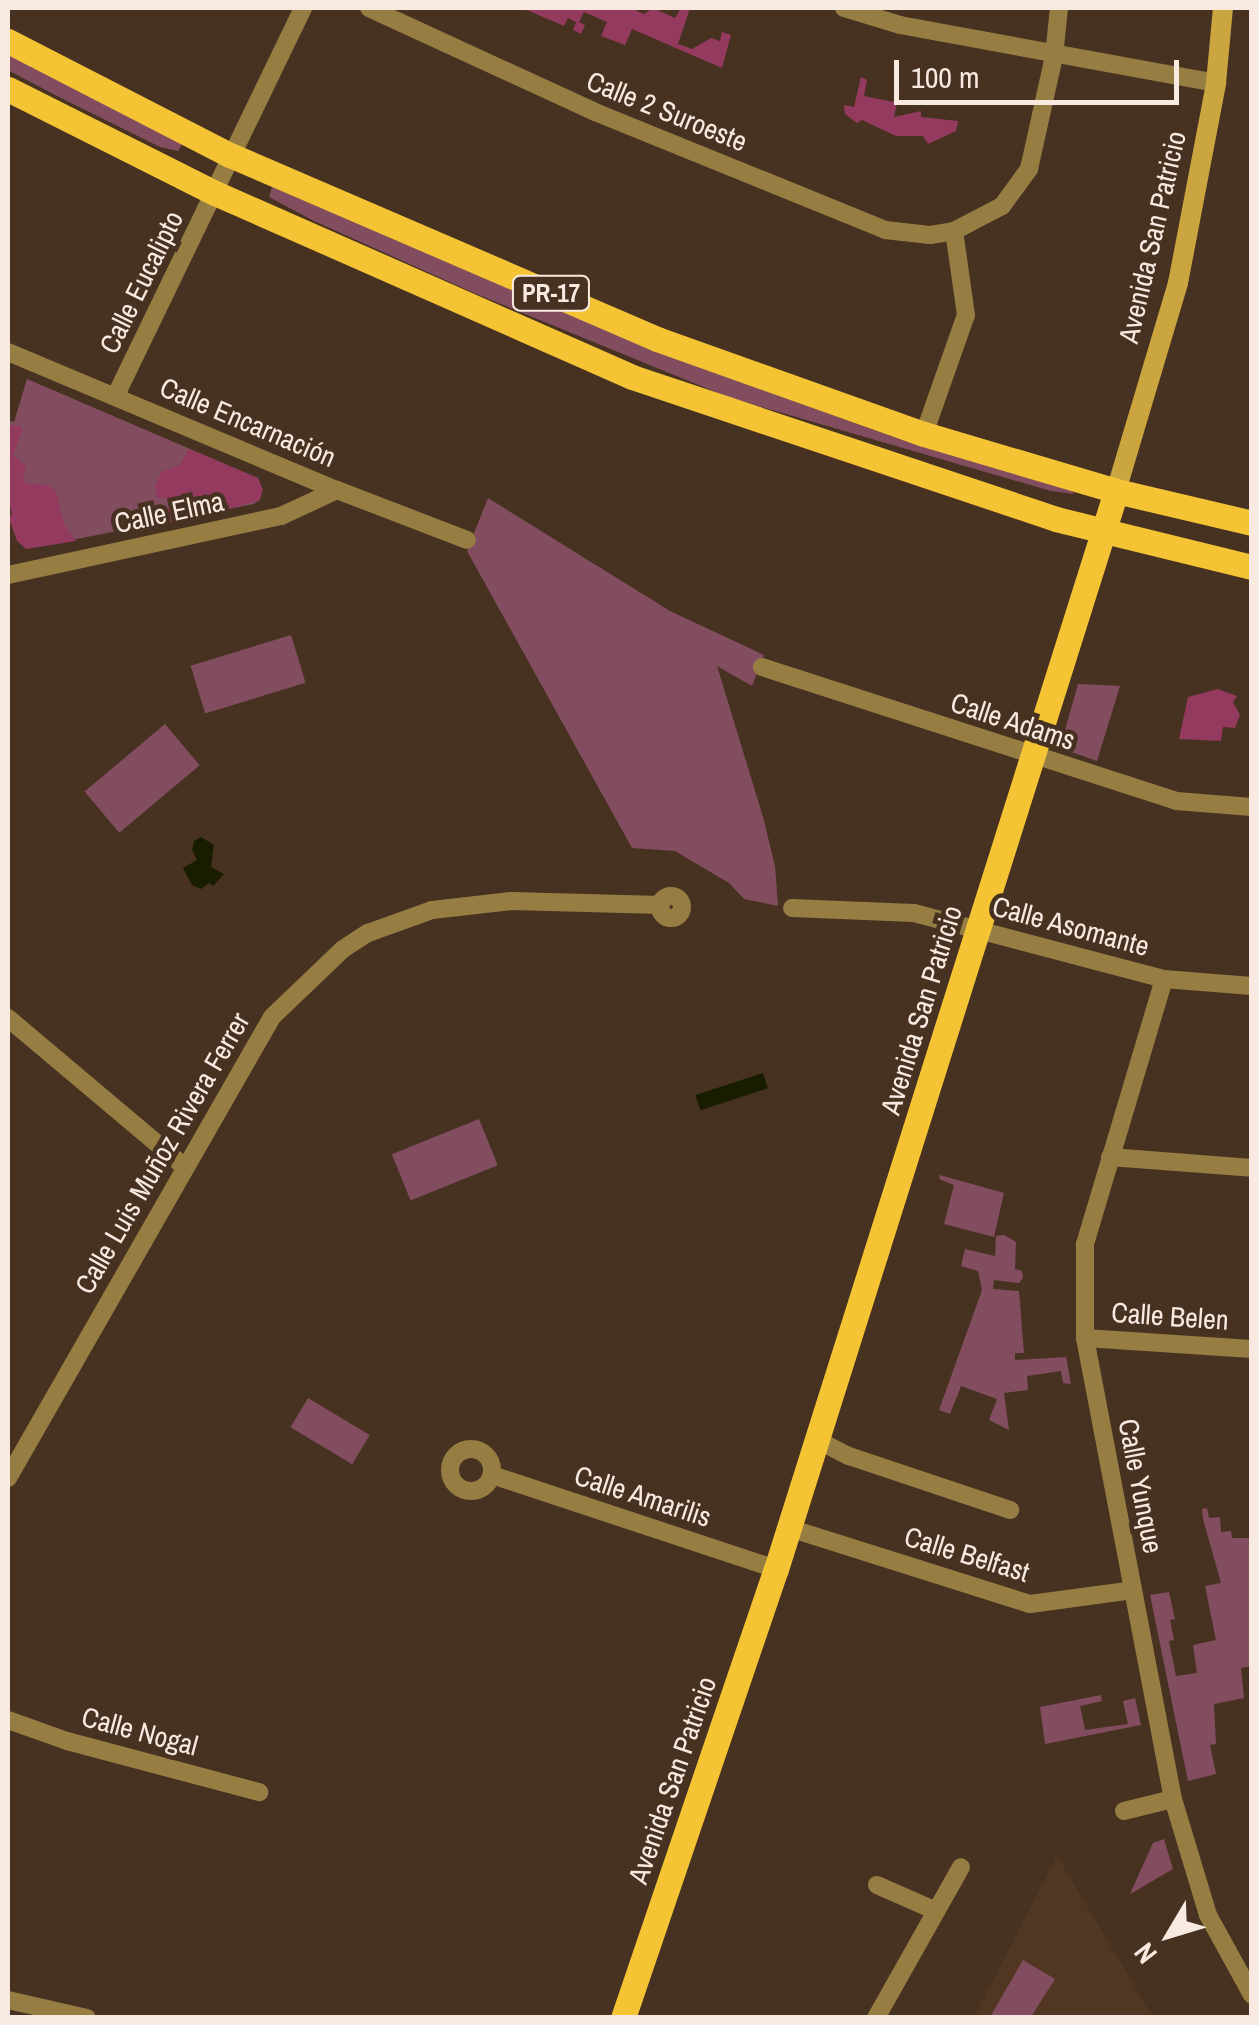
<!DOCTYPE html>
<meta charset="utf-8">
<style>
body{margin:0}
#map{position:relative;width:1259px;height:2025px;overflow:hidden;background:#473222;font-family:"Archivo Narrow",sans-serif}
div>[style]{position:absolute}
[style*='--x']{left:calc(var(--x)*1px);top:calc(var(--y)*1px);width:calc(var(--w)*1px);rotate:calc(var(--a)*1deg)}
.built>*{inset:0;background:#513621}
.green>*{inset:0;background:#834d60;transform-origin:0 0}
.forest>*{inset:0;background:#933a5e}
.water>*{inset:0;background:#181d00;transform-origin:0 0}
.street>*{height:18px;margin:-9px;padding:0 9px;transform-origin:9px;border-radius:9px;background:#967e43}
.street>.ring{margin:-9px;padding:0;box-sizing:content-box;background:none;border:18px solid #967e43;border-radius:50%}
.secondary>*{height:20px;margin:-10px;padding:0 10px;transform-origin:10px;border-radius:10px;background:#cba53f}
.primary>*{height:25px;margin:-12.5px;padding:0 12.5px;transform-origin:12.5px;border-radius:12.5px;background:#f5c435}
span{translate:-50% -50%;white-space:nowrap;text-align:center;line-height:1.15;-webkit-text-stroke:9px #473222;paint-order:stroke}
.shield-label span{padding:2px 8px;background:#473222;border:2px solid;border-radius:8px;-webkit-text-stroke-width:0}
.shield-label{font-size:25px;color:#f8eae0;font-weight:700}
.street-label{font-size:28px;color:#f8eae0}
.frame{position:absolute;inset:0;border:10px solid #f8eae0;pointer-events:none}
.north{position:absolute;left:1119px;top:1885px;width:100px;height:100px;-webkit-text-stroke:8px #473222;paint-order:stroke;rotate:232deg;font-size:28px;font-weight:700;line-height:40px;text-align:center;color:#f8eae0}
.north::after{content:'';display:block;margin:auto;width:35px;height:45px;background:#f8eae0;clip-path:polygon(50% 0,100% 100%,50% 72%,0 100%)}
.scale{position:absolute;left:894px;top:60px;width:285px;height:45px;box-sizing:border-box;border:5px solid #f8eae0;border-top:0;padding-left:12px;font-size:30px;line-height:35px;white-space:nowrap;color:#f8eae0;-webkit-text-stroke:8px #473222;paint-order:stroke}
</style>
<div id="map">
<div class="built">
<i style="clip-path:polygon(1057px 1856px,1153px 2017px,974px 2017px)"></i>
</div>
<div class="green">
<i style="clip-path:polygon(8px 53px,183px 143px,178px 151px,160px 147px,57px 96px,8px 70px)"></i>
<i style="clip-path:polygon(272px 187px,671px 357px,896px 438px,1071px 489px,1074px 494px,1051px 491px,728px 397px,474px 293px,314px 221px,269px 197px)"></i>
<i style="clip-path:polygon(27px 379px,258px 478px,261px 498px,254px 504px,26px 549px,8px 420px,14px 422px)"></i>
<i style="clip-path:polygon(488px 498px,670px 611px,764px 655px,752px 686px,717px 666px,763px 817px,775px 866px,778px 906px,744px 899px,729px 883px,675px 851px,632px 848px,467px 551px)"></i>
<i style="left:291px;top:635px;width:50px;height:105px;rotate:73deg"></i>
<i style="clip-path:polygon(1078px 684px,1120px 686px,1097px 761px,1060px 748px)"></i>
<i style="left:165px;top:724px;width:54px;height:105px;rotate:50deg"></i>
<i style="left:479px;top:1119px;width:50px;height:94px;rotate:68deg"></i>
<i style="clip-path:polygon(940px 1175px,1004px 1193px,994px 1237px,944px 1224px,954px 1185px,939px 1179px)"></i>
<i style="clip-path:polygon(1004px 1235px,1016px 1242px,1015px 1269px,1022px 1271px,1023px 1278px,1019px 1283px,994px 1280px,993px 1289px,1019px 1291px,1024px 1353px,1015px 1353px,1015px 1360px,1066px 1357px,1071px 1384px,1063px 1383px,1061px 1371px,1027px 1376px,1028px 1390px,1004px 1393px,1009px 1430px,989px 1420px,997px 1399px,961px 1386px,950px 1414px,939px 1410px,982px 1290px,978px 1271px,961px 1266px,965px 1249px,995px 1256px,996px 1236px)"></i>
<i style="left:308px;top:1398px;width:72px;height:34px;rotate:31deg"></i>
<i style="clip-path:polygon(1207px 1508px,1209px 1518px,1220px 1517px,1221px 1532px,1231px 1531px,1232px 1538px,1251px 1538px,1251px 1666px,1241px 1668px,1244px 1698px,1214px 1704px,1216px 1744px,1210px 1745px,1216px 1774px,1188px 1781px,1150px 1595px,1169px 1592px,1175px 1619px,1170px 1620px,1174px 1640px,1169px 1641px,1176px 1676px,1197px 1673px,1193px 1645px,1216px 1640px,1205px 1586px,1221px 1583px,1203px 1519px,1202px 1509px)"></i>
<i style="clip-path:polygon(1101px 1695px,1102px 1701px,1080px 1706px,1085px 1730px,1128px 1724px,1123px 1701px,1135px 1698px,1141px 1725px,1045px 1744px,1040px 1707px)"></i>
<i style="clip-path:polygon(1164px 1839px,1173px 1869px,1130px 1894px,1153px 1843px)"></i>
<i style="clip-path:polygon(1023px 1960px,1055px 1979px,1031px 2017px,990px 2017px)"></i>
</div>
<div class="forest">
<i style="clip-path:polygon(522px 8px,630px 8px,644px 14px,653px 8px,675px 18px,681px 8px,690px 8px,678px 44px,692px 49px,711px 38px,720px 41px,722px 32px,731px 35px,722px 68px,632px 29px,625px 45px,601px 36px,607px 22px,584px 12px,579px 22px,585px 25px,581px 34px,573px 30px,576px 22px,568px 18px,564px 26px)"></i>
<i style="clip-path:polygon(861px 77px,867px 80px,864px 96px,893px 102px,900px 90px,894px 117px,921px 111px,921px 117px,958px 121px,956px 131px,928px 144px,923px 136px,896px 136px,862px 120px,857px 123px,845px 114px,844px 105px,854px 107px)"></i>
<i style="clip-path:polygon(10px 425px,20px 426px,22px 431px,13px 455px,26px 466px,23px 479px,27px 484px,47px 485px,56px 491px,65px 526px,76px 541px,26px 549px,17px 541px,8px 516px,12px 515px,8px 497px)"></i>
<i style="clip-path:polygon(189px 449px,258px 478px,263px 490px,259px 501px,157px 525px,161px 512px,170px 507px,191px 506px,186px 500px,157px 498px,155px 488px,161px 472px,180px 465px)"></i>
<i style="clip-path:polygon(1218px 689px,1237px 696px,1233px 702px,1240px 715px,1235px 728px,1223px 727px,1221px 741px,1179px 739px,1188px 697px)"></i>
</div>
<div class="water">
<i style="clip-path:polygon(201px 837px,214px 845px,211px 867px,224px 874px,213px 886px,209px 883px,201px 889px,192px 885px,183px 868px,197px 860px,192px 850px,194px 841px)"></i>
<i style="left:763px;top:1073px;width:16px;height:71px;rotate:72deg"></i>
</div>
<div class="street">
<i style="--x:369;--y:8;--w:249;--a:24.7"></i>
<i style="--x:595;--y:112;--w:313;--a:22.1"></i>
<i style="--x:885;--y:230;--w:45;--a:6.3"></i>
<i style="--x:930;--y:235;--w:24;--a:-9"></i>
<i style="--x:954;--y:231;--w:54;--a:-27.5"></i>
<i style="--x:1002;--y:206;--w:46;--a:-53.9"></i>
<i style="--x:1029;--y:169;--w:116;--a:-77.5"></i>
<i style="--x:1054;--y:56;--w:48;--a:-84.1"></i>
<i style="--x:844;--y:8;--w:59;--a:16.9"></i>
<i style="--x:900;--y:25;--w:321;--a:10.4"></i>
<i style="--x:8;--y:352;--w:357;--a:22.8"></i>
<i style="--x:337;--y:490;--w:139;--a:21"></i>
<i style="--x:116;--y:395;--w:430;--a:-64.2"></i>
<i style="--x:924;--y:434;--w:126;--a:-70.6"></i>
<i style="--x:966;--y:315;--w:85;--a:-98.1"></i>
<i style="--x:8;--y:575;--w:279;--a:-12.2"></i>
<i style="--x:281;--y:516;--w:62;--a:-24.9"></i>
<i style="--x:762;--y:667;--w:435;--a:17.9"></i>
<i style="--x:1176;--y:801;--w:76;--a:4.5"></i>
<i class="ring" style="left:660px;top:896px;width:4px;height:4px"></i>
<i style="--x:792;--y:908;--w:122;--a:2.3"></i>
<i style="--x:914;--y:913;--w:259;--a:14.8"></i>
<i style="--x:1164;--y:979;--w:88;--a:4.5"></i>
<i style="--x:1164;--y:979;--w:277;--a:106.6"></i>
<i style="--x:1085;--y:1244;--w:94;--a:90"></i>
<i style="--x:1085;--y:1338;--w:469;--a:79.2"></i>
<i style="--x:1173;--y:1799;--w:121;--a:73.2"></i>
<i style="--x:1208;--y:1915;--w:91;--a:61.2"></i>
<i style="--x:8;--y:1018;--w:231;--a:40.1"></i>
<i style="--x:1110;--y:1157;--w:142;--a:4.4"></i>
<i style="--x:1085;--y:1338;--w:167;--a:3.8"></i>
<i style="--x:817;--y:1440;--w:36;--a:27"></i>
<i style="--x:849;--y:1456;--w:170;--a:18.5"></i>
<i class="ring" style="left:450px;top:1449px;width:24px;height:24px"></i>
<i style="--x:492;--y:1475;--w:299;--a:18.3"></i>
<i style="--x:8;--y:1478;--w:531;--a:-60.2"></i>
<i style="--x:272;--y:1017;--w:98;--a:-43.8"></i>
<i style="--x:343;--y:949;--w:30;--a:-33"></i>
<i style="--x:368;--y:933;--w:68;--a:-19.8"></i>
<i style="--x:432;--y:910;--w:80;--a:-6.5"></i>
<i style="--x:511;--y:901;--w:150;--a:1.5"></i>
<i style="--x:789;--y:1528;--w:253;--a:17.5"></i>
<i style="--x:1030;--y:1604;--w:104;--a:-7.7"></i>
<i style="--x:8;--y:1720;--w:63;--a:19.6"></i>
<i style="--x:67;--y:1741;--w:199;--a:14.9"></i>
<i style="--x:1124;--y:1811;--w:50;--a:-13.8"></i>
<i style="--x:877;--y:1885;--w:64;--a:23.8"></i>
<i style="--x:8;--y:2000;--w:81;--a:12.8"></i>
<i style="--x:876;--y:2018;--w:173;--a:-60.6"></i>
</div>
<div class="secondary">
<i style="--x:1116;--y:491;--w:217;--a:-73.4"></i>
<i style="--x:1178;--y:283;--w:204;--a:-79.2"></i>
<i style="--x:1216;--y:83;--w:75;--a:-84.7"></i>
</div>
<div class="primary">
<i style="--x:8;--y:41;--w:250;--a:27.2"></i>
<i style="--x:230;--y:155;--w:465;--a:23.3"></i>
<i style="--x:657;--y:339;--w:283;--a:19.6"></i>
<i style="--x:924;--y:434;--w:200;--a:16.5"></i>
<i style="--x:1116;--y:491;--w:140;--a:13.2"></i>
<i style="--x:8;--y:89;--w:232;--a:26.7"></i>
<i style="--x:215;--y:193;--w:456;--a:23.8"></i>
<i style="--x:632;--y:377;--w:447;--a:18.5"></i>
<i style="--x:1056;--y:519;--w:202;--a:13.8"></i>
<i style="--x:623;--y:2018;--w:474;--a:-71.2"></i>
<i style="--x:776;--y:1569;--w:1130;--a:-72.49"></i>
</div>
<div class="shield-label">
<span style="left:551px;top:293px">PR-17</span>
</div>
<div class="street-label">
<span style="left:667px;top:111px;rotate:22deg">Calle 2 Suroeste</span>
<span style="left:1152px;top:237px;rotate:-77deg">Avenida San Patricio</span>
<span style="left:141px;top:282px;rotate:-64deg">Calle Eucalipto</span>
<span style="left:248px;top:422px;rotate:23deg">Calle Encarnación</span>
<span style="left:169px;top:512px;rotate:-12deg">Calle Elma</span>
<span style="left:1013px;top:721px;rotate:18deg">Calle Adams</span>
<span style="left:1071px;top:926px;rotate:15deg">Calle Asomante</span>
<span style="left:921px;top:1010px;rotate:-73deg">Avenida San Patricio</span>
<span style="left:162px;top:1153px;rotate:-60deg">Calle Luis Muñoz Rivera Ferrer</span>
<span style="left:1170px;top:1316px;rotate:4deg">Calle Belen</span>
<span style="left:1141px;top:1486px;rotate:79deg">Calle Yunque</span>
<span style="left:643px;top:1496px;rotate:18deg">Calle Amarilis</span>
<span style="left:967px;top:1554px;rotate:17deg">Calle Belfast</span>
<span style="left:140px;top:1731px;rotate:15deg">Calle Nogal</span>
<span style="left:672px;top:1780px;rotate:-71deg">Avenida San Patricio</span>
</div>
<div class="frame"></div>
<div class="north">N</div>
<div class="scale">100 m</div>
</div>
